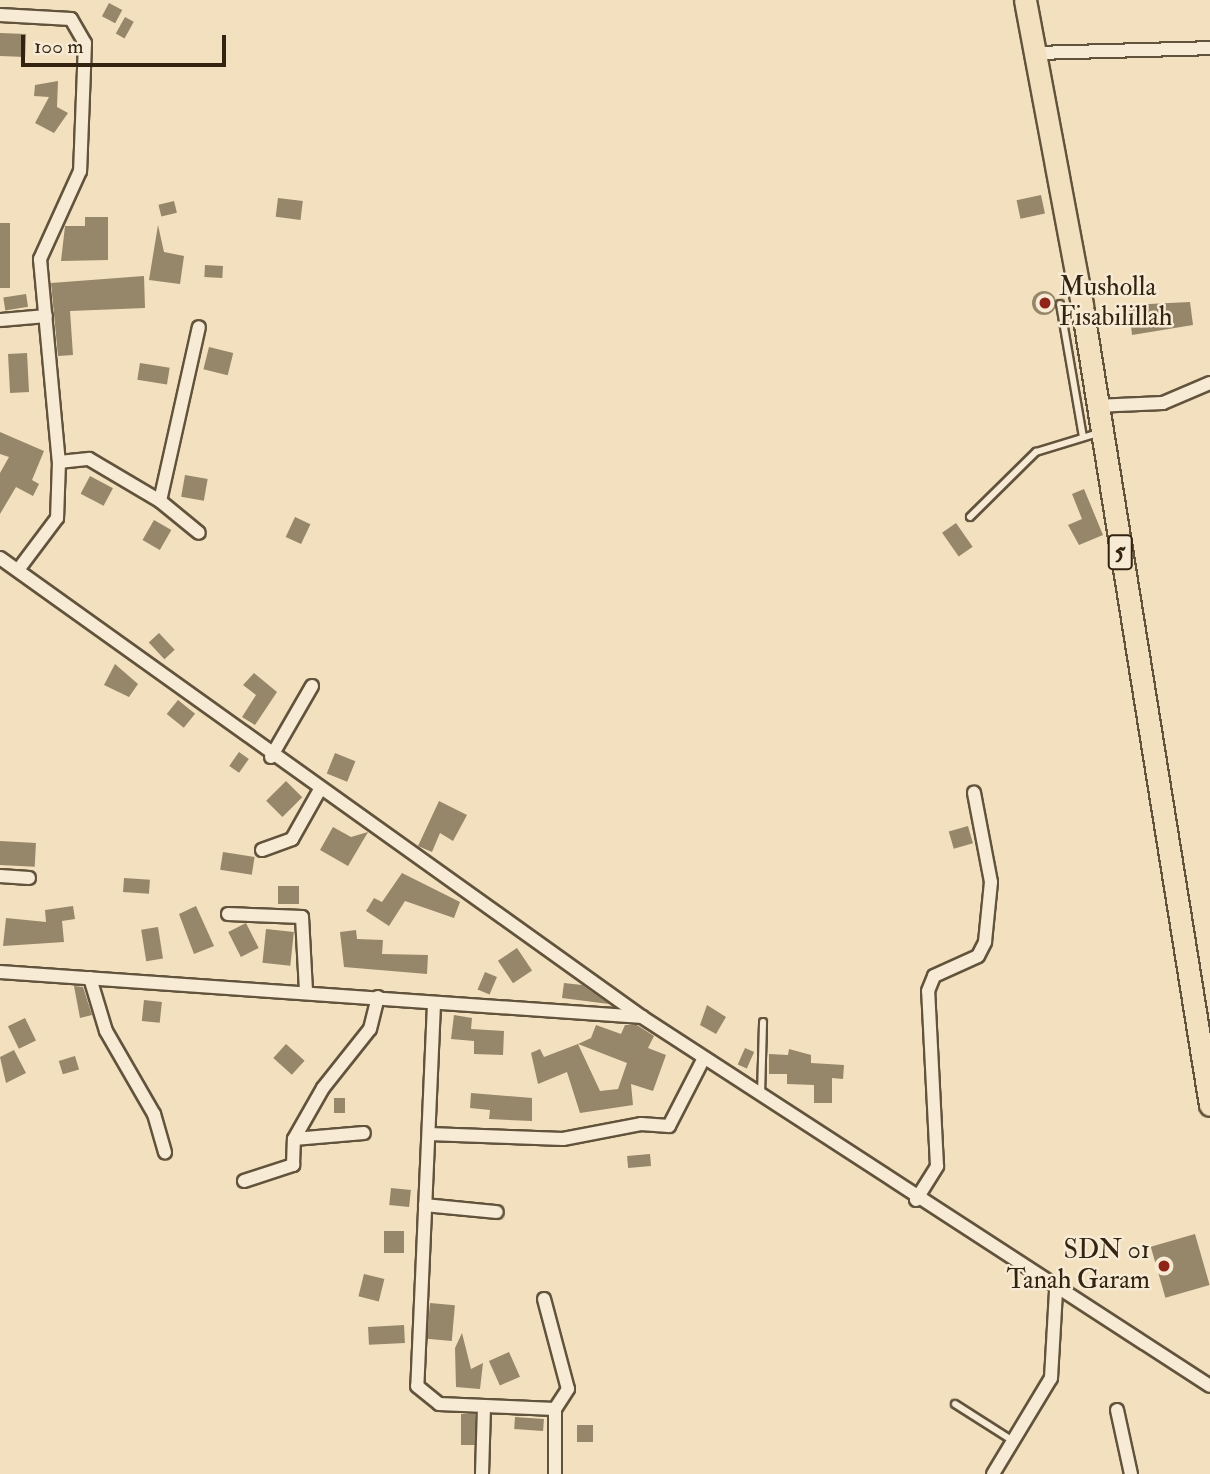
<!DOCTYPE html>
<style>
body{margin:0}
#map{position:relative;width:1210px;height:1474px;overflow:hidden;background:#f2e0be;font-family:"IM FELL Double Pica",serif}
div>[style]{position:absolute}
[style*='--x']{left:calc(var(--x)*1px);top:calc(var(--y)*1px);width:calc(var(--w)*1px);rotate:calc(var(--a)*1deg)}
.building>*{inset:0;background:#96866a;transform-origin:0 0}
.round{border-radius:50%}
.roads{filter:drop-shadow(2px 0 #62533c) drop-shadow(-2px 0 #62533c) drop-shadow(0 2px #62533c) drop-shadow(0 -2px #62533c)}
.service>*{height:6px;margin:-3px;padding:0 3px;transform-origin:3px;border-radius:3px;background:#f7ebd5}
.minor>*{height:12px;margin:-6px;padding:0 6px;transform-origin:6px;border-radius:6px;background:#f7ebd5}
.trunk>*{height:21px;margin:-10.5px;padding:0 10.5px;transform-origin:10.5px;border-radius:10.5px;background:#f2e0be}
.dots>*{width:19px;height:19px;translate:-50% -50%;box-sizing:border-box;border:4px solid #f7ebd5;border-radius:50%}
span{translate:-50% -50%;white-space:nowrap;text-align:center;line-height:1.15;-webkit-text-stroke:5px #f7ebd5;paint-order:stroke}
.shield-label span{padding:2px 5px;background:#f7ebd5;border:2px solid;border-radius:5px;-webkit-text-stroke-width:0}
.shield-label{font-size:24px;color:#322410;font-weight:700}
.poi-label{font-size:26px;color:#322410}
.left{translate:0 -50%;text-align:left}
.right{translate:-100% -50%;text-align:right}
.scale{position:absolute;left:21px;top:35px;width:205px;height:32px;box-sizing:border-box;border:4px solid #322410;border-top:0;padding-left:9px;font-size:21px;line-height:24px;white-space:nowrap;color:#322410;-webkit-text-stroke:5px #f7ebd5;paint-order:stroke}
</style>
<div id="map">
<div class="building">
<i style="left:109px;top:3px;width:15px;height:15px;rotate:28deg"></i>
<i style="left:125px;top:17px;width:10px;height:19px;rotate:29deg"></i>
<i style="left:0;top:33px;width:26px;height:23px;rotate:2deg"></i>
<i style="clip-path:polygon(58px 81px,57px 107px,68px 113px,54px 133px,35px 123px,49px 97px,34px 96px,35px 85px)"></i>
<i style="left:1041px;top:195px;width:19px;height:25px;rotate:78deg"></i>
<i style="left:278px;top:198px;width:25px;height:19px;rotate:7deg"></i>
<i style="left:174px;top:201px;width:12px;height:16px;rotate:76deg"></i>
<i style="clip-path:polygon(85px 217px,108px 217px,108px 260px,61px 261px,65px 226px,85px 226px)"></i>
<i style="left:0;top:223px;width:10px;height:65px"></i>
<i style="clip-path:polygon(158px 225px,164px 252px,184px 256px,180px 284px,149px 280px)"></i>
<i style="left:205px;top:265px;width:18px;height:12px;rotate:3deg"></i>
<i style="clip-path:polygon(144px 276px,145px 308px,70px 311px,73px 355px,58px 356px,51px 283px)"></i>
<i class="round" style="left:1032px;top:291px;width:24px;height:24px"></i>
<i style="left:26px;top:294px;width:13px;height:23px;rotate:81deg"></i>
<i style="clip-path:polygon(1190px 302px,1193px 325px,1132px 335px,1129px 305px)"></i>
<i style="left:209px;top:347px;width:25px;height:23px;rotate:14deg"></i>
<i style="left:27px;top:353px;width:39px;height:19px;rotate:87deg"></i>
<i style="left:140px;top:363px;width:30px;height:17px;rotate:9deg"></i>
<i style="clip-path:polygon(0 432px,44px 451px,32px 480px,39px 484px,33px 496px,16px 487px,0 514px,0 473px,9px 457px,0 454px)"></i>
<i style="left:185px;top:475px;width:23px;height:22px;rotate:10deg"></i>
<i style="left:90px;top:476px;width:26px;height:20px;rotate:28deg"></i>
<i style="clip-path:polygon(1084px 489px,1103px 535px,1079px 545px,1068px 525px,1082px 519px,1072px 494px)"></i>
<i style="left:295px;top:517px;width:17px;height:22px;rotate:25deg"></i>
<i style="left:154px;top:520px;width:20px;height:23px;rotate:30deg"></i>
<i style="left:956px;top:523px;width:29px;height:17px;rotate:55deg"></i>
<i style="left:159px;top:633px;width:23px;height:14px;rotate:47deg"></i>
<i style="clip-path:polygon(115px 664px,138px 684px,129px 697px,104px 685px)"></i>
<i style="clip-path:polygon(254px 673px,277px 692px,255px 725px,242px 717px,256px 695px,243px 685px)"></i>
<i style="left:178px;top:700px;width:22px;height:18px;rotate:39deg"></i>
<i style="left:239px;top:752px;width:12px;height:17px;rotate:35deg"></i>
<i style="left:335px;top:753px;width:22px;height:22px;rotate:22deg"></i>
<i style="left:286px;top:781px;width:23px;height:28px;rotate:45deg"></i>
<i style="clip-path:polygon(439px 801px,467px 815px,453px 841px,440px 833px,432px 852px,418px 846px)"></i>
<i style="left:968px;top:826px;width:18px;height:20px;rotate:74deg"></i>
<i style="clip-path:polygon(333px 827px,351px 837px,368px 832px,348px 866px,320px 850px)"></i>
<i style="left:0;top:841px;width:36px;height:24px;rotate:3deg"></i>
<i style="left:223px;top:852px;width:32px;height:18px;rotate:9deg"></i>
<i style="clip-path:polygon(402px 873px,460px 902px,454px 918px,405px 901px,389px 926px,366px 911px,374px 898px,382px 902px)"></i>
<i style="left:124px;top:878px;width:26px;height:14px;rotate:4deg"></i>
<i style="left:278px;top:886px;width:21px;height:18px"></i>
<i style="clip-path:polygon(73px 906px,75px 919px,62px 921px,64px 942px,3px 946px,6px 918px,46px 922px,45px 910px)"></i>
<i style="clip-path:polygon(196px 906px,214px 946px,194px 954px,179px 914px)"></i>
<i style="left:246px;top:923px;width:28px;height:20px;rotate:63deg"></i>
<i style="left:158px;top:927px;width:32px;height:17px;rotate:81deg"></i>
<i style="left:266px;top:929px;width:28px;height:34px;rotate:6deg"></i>
<i style="clip-path:polygon(356px 930px,357px 939px,383px 940px,382px 954px,428px 955px,427px 974px,344px 967px,340px 932px)"></i>
<i style="left:517px;top:948px;width:27px;height:23px;rotate:56deg"></i>
<i style="left:485px;top:972px;width:13px;height:19px;rotate:23deg"></i>
<i style="clip-path:polygon(564px 983px,582px 985px,609px 1004px,562px 998px)"></i>
<i style="clip-path:polygon(74px 986px,83px 987px,92px 1015px,80px 1018px)"></i>
<i style="left:144px;top:1000px;width:18px;height:21px;rotate:6deg"></i>
<i style="clip-path:polygon(707px 1005px,726px 1017px,716px 1034px,700px 1025px)"></i>
<i style="clip-path:polygon(454px 1015px,472px 1018px,471px 1029px,504px 1031px,503px 1055px,474px 1054px,474px 1041px,451px 1039px)"></i>
<i style="left:25px;top:1018px;width:25px;height:19px;rotate:64deg"></i>
<i style="clip-path:polygon(596px 1025px,621px 1034px,625px 1025px,637px 1025px,654px 1036px,648px 1048px,666px 1055px,653px 1091px,631px 1084px,633px 1105px,580px 1113px,567px 1072px,538px 1084px,531px 1053px,540px 1049px,544px 1057px,578px 1044px,600px 1091px,618px 1089px,627px 1063px,578px 1044px,591px 1038px)"></i>
<i style="left:286px;top:1044px;width:25px;height:19px;rotate:42deg"></i>
<i style="left:745px;top:1048px;width:10px;height:18px;rotate:24deg"></i>
<i style="clip-path:polygon(789px 1049px,811px 1055px,811px 1063px,844px 1065px,843px 1079px,832px 1078px,832px 1103px,814px 1103px,814px 1085px,787px 1084px,787px 1074px,769px 1074px,769px 1054px,788px 1055px)"></i>
<i style="clip-path:polygon(14px 1050px,26px 1073px,6px 1083px,0 1057px)"></i>
<i style="left:75px;top:1056px;width:14px;height:17px;rotate:73deg"></i>
<i style="clip-path:polygon(471px 1093px,532px 1098px,532px 1121px,489px 1119px,490px 1110px,470px 1108px)"></i>
<i style="left:334px;top:1098px;width:11px;height:15px"></i>
<i style="left:650px;top:1154px;width:12px;height:23px;rotate:85deg"></i>
<i style="left:391px;top:1188px;width:20px;height:17px;rotate:6deg"></i>
<i style="left:384px;top:1231px;width:20px;height:22px"></i>
<i style="left:1195px;top:1234px;width:53px;height:46px;rotate:74deg"></i>
<i style="left:364px;top:1274px;width:21px;height:23px;rotate:14deg"></i>
<i style="left:430px;top:1303px;width:25px;height:36px;rotate:5deg"></i>
<i style="left:404px;top:1325px;width:18px;height:36px;rotate:87deg"></i>
<i style="clip-path:polygon(462px 1333px,471px 1369px,483px 1363px,480px 1389px,456px 1387px,455px 1348px)"></i>
<i style="left:509px;top:1352px;width:27px;height:22px;rotate:66deg"></i>
<i style="left:461px;top:1414px;width:14px;height:31px"></i>
<i style="left:515px;top:1417px;width:29px;height:12px;rotate:4deg"></i>
<i style="left:577px;top:1425px;width:16px;height:17px"></i>
</div>
<div class="roads">
<div class="service">
<i style="--x:1060;--y:304;--w:135;--a:80.2"></i>
<i style="--x:970;--y:517;--w:93;--a:-44.6"></i>
<i style="--x:1036;--y:452;--w:65;--a:-17"></i>
<i style="--x:761;--y:1095;--w:73;--a:-88.4"></i>
<i style="--x:955;--y:1404;--w:65;--a:32.5"></i>
</div>
<div class="minor">
<i style="--x:0;--y:15;--w:71;--a:3.2"></i>
<i style="--x:71;--y:19;--w:28;--a:60"></i>
<i style="--x:85;--y:43;--w:128;--a:92.2"></i>
<i style="--x:80;--y:171;--w:97;--a:114.4"></i>
<i style="--x:40;--y:259;--w:204;--a:84.7"></i>
<i style="--x:59;--y:462;--w:56;--a:92"></i>
<i style="--x:57;--y:518;--w:65;--a:126.9"></i>
<i style="--x:1036;--y:53;--w:174;--a:-1.6"></i>
<i style="--x:0;--y:320;--w:46;--a:-5"></i>
<i style="--x:1095;--y:406;--w:68;--a:-2.5"></i>
<i style="--x:1163;--y:403;--w:51;--a:-23.1"></i>
<i style="--x:59;--y:462;--w:30;--a:-6"></i>
<i style="--x:89;--y:459;--w:82;--a:30.6"></i>
<i style="--x:160;--y:501;--w:178;--a:-77.4"></i>
<i style="--x:160;--y:501;--w:50;--a:39.4"></i>
<i style="--x:0;--y:558;--w:789;--a:35.56"></i>
<i style="--x:642;--y:1017;--w:677;--a:33.01"></i>
<i style="--x:271;--y:757;--w:82;--a:-60"></i>
<i style="--x:262;--y:850;--w:32;--a:-20"></i>
<i style="--x:292;--y:839;--w:55;--a:-60.6"></i>
<i style="--x:0;--y:876;--w:29;--a:4"></i>
<i style="--x:228;--y:914;--w:74;--a:2.3"></i>
<i style="--x:302;--y:917;--w:75;--a:86.9"></i>
<i style="--x:0;--y:972;--w:644;--a:4.01"></i>
<i style="--x:90;--y:978;--w:55;--a:73.2"></i>
<i style="--x:106;--y:1031;--w:96;--a:60"></i>
<i style="--x:154;--y:1114;--w:40;--a:74"></i>
<i style="--x:434;--y:1004;--w:382;--a:92.5"></i>
<i style="--x:417;--y:1386;--w:28;--a:39"></i>
<i style="--x:439;--y:1404;--w:116;--a:2.5"></i>
<i style="--x:555;--y:1409;--w:65;--a:90"></i>
<i style="--x:429;--y:1134;--w:134;--a:2.1"></i>
<i style="--x:563;--y:1139;--w:79;--a:-10.9"></i>
<i style="--x:641;--y:1124;--w:28;--a:4"></i>
<i style="--x:669;--y:1126;--w:76;--a:-62.8"></i>
<i style="--x:294;--y:1139;--w:70;--a:-4.9"></i>
<i style="--x:244;--y:1181;--w:52;--a:-18.1"></i>
<i style="--x:293;--y:1165;--w:26;--a:-88"></i>
<i style="--x:294;--y:1139;--w:59;--a:-60.4"></i>
<i style="--x:323;--y:1088;--w:75;--a:-51.5"></i>
<i style="--x:370;--y:1029;--w:33;--a:-76"></i>
<i style="--x:916;--y:1200;--w:40;--a:-58"></i>
<i style="--x:937;--y:1166;--w:175;--a:-92.9"></i>
<i style="--x:928;--y:991;--w:16;--a:-68"></i>
<i style="--x:934;--y:976;--w:48;--a:-24.4"></i>
<i style="--x:978;--y:956;--w:16;--a:-63"></i>
<i style="--x:985;--y:942;--w:60;--a:-84.3"></i>
<i style="--x:991;--y:882;--w:91;--a:-100.8"></i>
<i style="--x:425;--y:1205;--w:72;--a:5.6"></i>
<i style="--x:544;--y:1299;--w:93;--a:75.1"></i>
<i style="--x:568;--y:1389;--w:24;--a:123"></i>
<i style="--x:1117;--y:1410;--w:66;--a:77.7"></i>
<i style="--x:482;--y:1474;--w:68;--a:-88.3"></i>
<i style="--x:993;--y:1474;--w:112;--a:-58.9"></i>
<i style="--x:1051;--y:1378;--w:88;--a:-86.7"></i>
</div>
<div class="trunk">
<i style="--x:1025;--y:0;--w:311;--a:79.4"></i>
<i style="--x:1082;--y:306;--w:809;--a:80.9"></i>
</div>
</div>
<div class="dots">
<i style="left:1045px;top:303px;background:#8f2418"></i>
<i style="left:1164px;top:1266px;background:#8f2418"></i>
</div>
<div class="shield-label">
<span style="left:1120px;top:552px">5</span>
</div>
<div class="poi-label">
<span class="left" style="left:1059px;top:303px">Musholla<br>Fisabilillah</span>
<span class="right" style="left:1150px;top:1266px">SDN 01<br>Tanah Garam</span>
</div>
<div class="scale">100 m</div>
</div>
